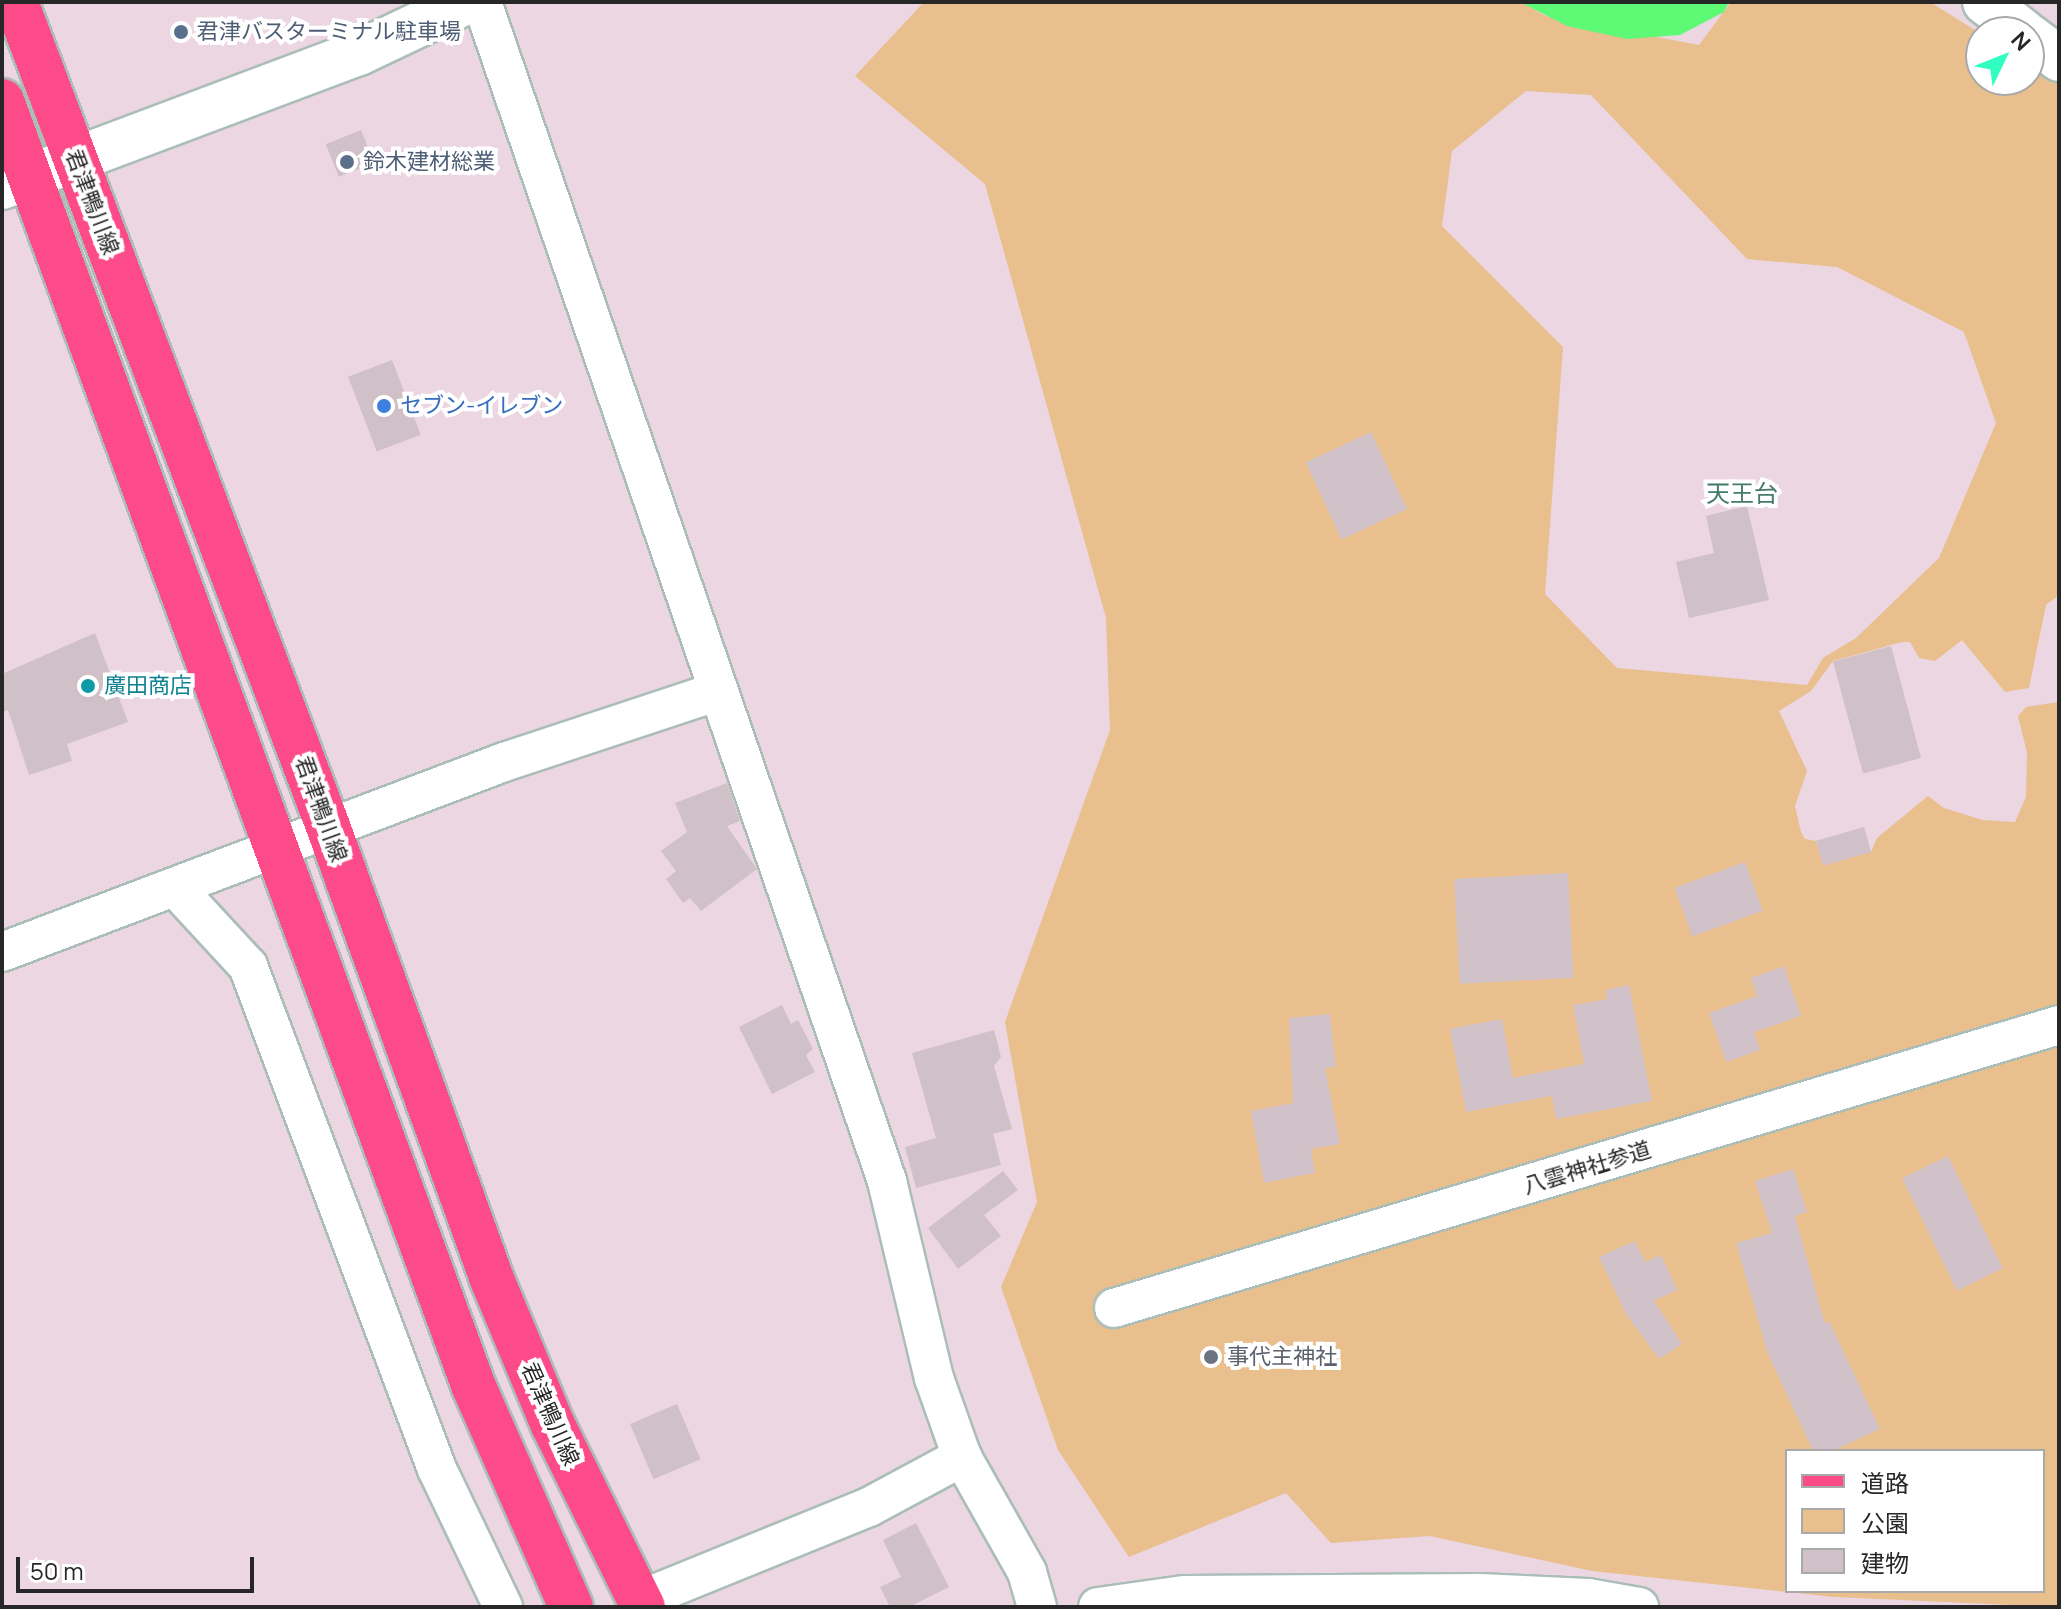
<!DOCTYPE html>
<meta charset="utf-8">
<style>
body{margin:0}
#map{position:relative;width:2061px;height:1609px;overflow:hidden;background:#ecd6e2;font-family:Manrope,"Noto Sans JP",sans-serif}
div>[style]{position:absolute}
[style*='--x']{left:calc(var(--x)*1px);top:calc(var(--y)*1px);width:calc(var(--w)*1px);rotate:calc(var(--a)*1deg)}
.green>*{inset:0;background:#e8bf8d}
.water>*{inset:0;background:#5ef975}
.building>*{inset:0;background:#d0c0c7;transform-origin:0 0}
.roads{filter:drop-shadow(2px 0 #abbdb7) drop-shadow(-2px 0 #abbdb7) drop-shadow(0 2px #abbdb7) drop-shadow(0 -2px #abbdb7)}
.street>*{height:38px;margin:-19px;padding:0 19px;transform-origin:19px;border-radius:19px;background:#fff}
.secondary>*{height:44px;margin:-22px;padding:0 22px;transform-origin:22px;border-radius:22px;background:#fff}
.primary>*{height:44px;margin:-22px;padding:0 22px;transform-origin:22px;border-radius:22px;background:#fd4a88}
.dots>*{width:22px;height:22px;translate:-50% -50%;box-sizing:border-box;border:4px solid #fff;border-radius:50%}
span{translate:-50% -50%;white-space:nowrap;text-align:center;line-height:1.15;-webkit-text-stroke:8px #fff;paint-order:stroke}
.service-label{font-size:22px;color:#4e5e75}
.left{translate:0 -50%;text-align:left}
.street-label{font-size:22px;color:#272727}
.shop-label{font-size:22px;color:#366cbe}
.culture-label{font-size:22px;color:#0d838f}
.worship-label{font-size:22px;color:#5b616d}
.neighbourhood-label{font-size:24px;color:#447b6b}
.frame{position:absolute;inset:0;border:4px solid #272727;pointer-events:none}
.legend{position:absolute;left:1785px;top:1449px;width:260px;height:144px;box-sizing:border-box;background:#fff;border:2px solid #a9a9a9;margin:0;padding:10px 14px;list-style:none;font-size:24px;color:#272727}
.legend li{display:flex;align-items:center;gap:16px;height:40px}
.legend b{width:40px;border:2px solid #a9a9a9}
.north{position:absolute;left:1965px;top:16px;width:80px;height:80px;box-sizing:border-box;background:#fff;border:2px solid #a9a9a9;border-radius:50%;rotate:47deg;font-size:22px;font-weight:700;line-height:32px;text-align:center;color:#272727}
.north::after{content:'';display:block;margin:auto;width:28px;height:36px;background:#30ffc1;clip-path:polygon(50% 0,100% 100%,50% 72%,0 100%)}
.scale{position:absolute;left:16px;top:1557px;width:238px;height:36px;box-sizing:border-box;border:4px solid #272727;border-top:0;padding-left:10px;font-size:24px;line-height:28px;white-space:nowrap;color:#272727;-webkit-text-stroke:6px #fff;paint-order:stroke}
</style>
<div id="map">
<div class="green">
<i style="clip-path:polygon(evenodd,924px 2px,1521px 2px,1546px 16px,1699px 45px,1731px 2px,1930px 2px,1981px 34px,1981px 80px,2029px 80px,2029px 64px,2059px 83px,2059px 595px,2046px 605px,2029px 688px,2005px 692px,1962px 640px,1935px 661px,1919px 658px,1910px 642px,1902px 642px,1833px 661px,1811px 691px,1779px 711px,1807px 771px,1795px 806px,1801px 832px,1805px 839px,1816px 841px,1823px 865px,1871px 852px,1877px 838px,1928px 796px,1944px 808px,1982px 820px,2015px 822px,2026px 797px,2027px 753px,2018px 716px,2026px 707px,2059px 702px,2059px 1607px,1834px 1597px,1592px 1571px,1430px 1536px,1331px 1543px,1286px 1493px,1129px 1557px,1058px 1450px,1001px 1287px,1037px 1202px,1005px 1022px,1110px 730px,1106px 618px,985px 184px,855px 76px,924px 2px,1526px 91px,1591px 95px,1747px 259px,1837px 267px,1964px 332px,1996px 423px,1939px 558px,1856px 638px,1823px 658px,1807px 685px,1617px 668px,1545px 594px,1563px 347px,1442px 226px,1452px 151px,1526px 91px,924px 2px,1787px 1451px,2043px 1451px,2043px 1591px,1787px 1591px,1787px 1451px)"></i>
</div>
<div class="water">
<i style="clip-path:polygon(1520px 2px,1729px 2px,1724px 12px,1680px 35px,1627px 39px,1567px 26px)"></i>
</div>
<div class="building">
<i style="left:361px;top:130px;width:35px;height:38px;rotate:68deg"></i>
<i style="left:392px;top:360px;width:80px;height:47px;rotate:69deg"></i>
<i style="left:1371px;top:432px;width:85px;height:72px;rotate:65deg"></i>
<i style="clip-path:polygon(1747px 506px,1769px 600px,1689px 618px,1676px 562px,1714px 553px,1706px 516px)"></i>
<i style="clip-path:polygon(95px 633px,128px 722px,67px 744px,72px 761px,29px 775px,8px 710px,2px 712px,2px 674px)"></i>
<i style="left:1891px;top:646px;width:116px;height:60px;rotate:75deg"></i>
<i style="clip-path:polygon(727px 783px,740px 821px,727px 826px,757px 869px,701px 911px,690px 898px,683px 903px,666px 879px,676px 871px,661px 851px,687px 832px,675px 803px)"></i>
<i style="left:1864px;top:827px;width:26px;height:50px;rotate:74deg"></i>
<i style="left:1745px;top:862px;width:52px;height:75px;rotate:70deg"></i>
<i style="left:1568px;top:873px;width:105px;height:114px;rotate:87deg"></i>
<i style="clip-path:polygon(1784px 966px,1801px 1016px,1754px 1032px,1760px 1050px,1726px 1062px,1709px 1013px,1757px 996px,1751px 978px)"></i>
<i style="clip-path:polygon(1629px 985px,1652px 1101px,1556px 1119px,1552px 1096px,1466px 1112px,1450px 1029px,1502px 1019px,1513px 1078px,1584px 1064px,1573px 1005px,1607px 999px,1606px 990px)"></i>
<i style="clip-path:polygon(782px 1005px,791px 1024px,798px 1020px,813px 1049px,806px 1055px,815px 1072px,772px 1094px,739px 1027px)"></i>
<i style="clip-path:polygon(1330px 1014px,1336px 1067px,1325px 1068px,1340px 1144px,1311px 1149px,1315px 1173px,1264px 1183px,1251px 1111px,1293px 1103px,1289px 1018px)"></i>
<i style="clip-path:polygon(994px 1030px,1001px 1057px,994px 1066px,1012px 1129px,993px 1134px,1001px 1165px,916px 1188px,905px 1147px,936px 1138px,912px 1053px)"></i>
<i style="left:1948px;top:1156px;width:125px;height:51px;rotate:64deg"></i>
<i style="clip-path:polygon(1793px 1169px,1807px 1212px,1795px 1216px,1825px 1324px,1829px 1321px,1880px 1429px,1832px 1451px,1813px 1451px,1768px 1354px,1736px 1243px,1772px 1233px,1755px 1181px)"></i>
<i style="clip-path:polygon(1003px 1171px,1018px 1190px,984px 1215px,1001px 1236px,958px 1269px,928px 1228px)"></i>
<i style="clip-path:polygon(1635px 1241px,1645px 1262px,1661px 1255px,1677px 1290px,1654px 1301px,1682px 1344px,1659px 1359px,1626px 1314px,1599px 1257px)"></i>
<i style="left:677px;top:1404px;width:60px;height:51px;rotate:67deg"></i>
<i style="clip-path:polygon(916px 1523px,949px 1587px,909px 1607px,890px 1607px,880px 1587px,901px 1577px,883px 1540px)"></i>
</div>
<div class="roads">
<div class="street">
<i style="--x:482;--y:2;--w:1247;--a:71.04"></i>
<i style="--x:887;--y:1181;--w:203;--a:76.6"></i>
<i style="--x:934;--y:1378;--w:84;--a:70.5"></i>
<i style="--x:962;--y:1457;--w:132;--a:60.5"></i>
<i style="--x:1027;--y:1572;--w:36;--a:74"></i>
<i style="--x:175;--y:887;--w:108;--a:47.3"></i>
<i style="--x:248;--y:966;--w:537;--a:69.41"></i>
<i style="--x:437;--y:1469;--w:153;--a:64.4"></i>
<i style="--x:2;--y:952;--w:537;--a:-20.73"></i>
<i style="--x:504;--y:762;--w:223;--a:-18.3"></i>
<i style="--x:1114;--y:1308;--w:986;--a:-16.67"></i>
<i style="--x:640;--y:1600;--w:247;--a:-22.1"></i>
<i style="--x:869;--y:1507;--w:106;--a:-28.3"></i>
<i style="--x:1098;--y:1607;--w:88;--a:-7.9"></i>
<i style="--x:1185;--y:1595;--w:295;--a:-0.4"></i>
<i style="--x:1480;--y:1593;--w:108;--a:2.7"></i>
<i style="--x:1588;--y:1598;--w:52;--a:10"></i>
</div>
<div class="secondary">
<i style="--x:1985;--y:2;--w:49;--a:37.6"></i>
<i style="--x:2029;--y:36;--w:38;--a:37"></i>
<i style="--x:2;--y:187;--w:381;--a:-20.6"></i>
<i style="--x:359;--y:53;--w:119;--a:-25.5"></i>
</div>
<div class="primary">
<i style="--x:16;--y:2;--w:884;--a:69.27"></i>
<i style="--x:329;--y:829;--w:476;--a:70.1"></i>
<i style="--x:491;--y:1277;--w:160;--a:67.3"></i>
<i style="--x:553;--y:1425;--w:203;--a:63.7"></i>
<i style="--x:2;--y:101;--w:1370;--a:69.85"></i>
<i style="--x:474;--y:1387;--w:240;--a:66.2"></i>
</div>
</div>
<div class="dots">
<i style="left:181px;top:32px;background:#5c6f8a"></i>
<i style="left:347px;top:162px;background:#5c6f8a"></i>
<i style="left:384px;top:406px;background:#3f7fe0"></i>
<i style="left:88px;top:686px;background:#0f9aa8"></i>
<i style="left:1211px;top:1357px;background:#6b7280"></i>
</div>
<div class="service-label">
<span class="left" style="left:197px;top:32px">君津バスターミナル駐車場</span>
<span class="left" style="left:363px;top:162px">鈴木建材総業</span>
</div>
<div class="street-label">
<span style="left:92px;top:202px;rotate:69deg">君津鴨川線</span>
<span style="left:321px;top:809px;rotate:70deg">君津鴨川線</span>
<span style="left:1587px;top:1168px;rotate:-17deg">八雲神社参道</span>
<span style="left:550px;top:1414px;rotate:66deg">君津鴨川線</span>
</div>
<div class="shop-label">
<span class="left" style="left:400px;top:406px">セブン-イレブン</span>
</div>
<div class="culture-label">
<span class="left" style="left:104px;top:686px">廣田商店</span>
</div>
<div class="worship-label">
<span class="left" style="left:1227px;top:1357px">事代主神社</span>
</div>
<div class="neighbourhood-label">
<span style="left:1742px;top:493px">天王台</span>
</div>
<div class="frame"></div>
<ul class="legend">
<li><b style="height:10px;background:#fd4a88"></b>道路</li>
<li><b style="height:22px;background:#e8bf8d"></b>公園</li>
<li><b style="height:22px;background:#d0c0c7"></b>建物</li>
</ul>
<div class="north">N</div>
<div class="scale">50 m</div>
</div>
